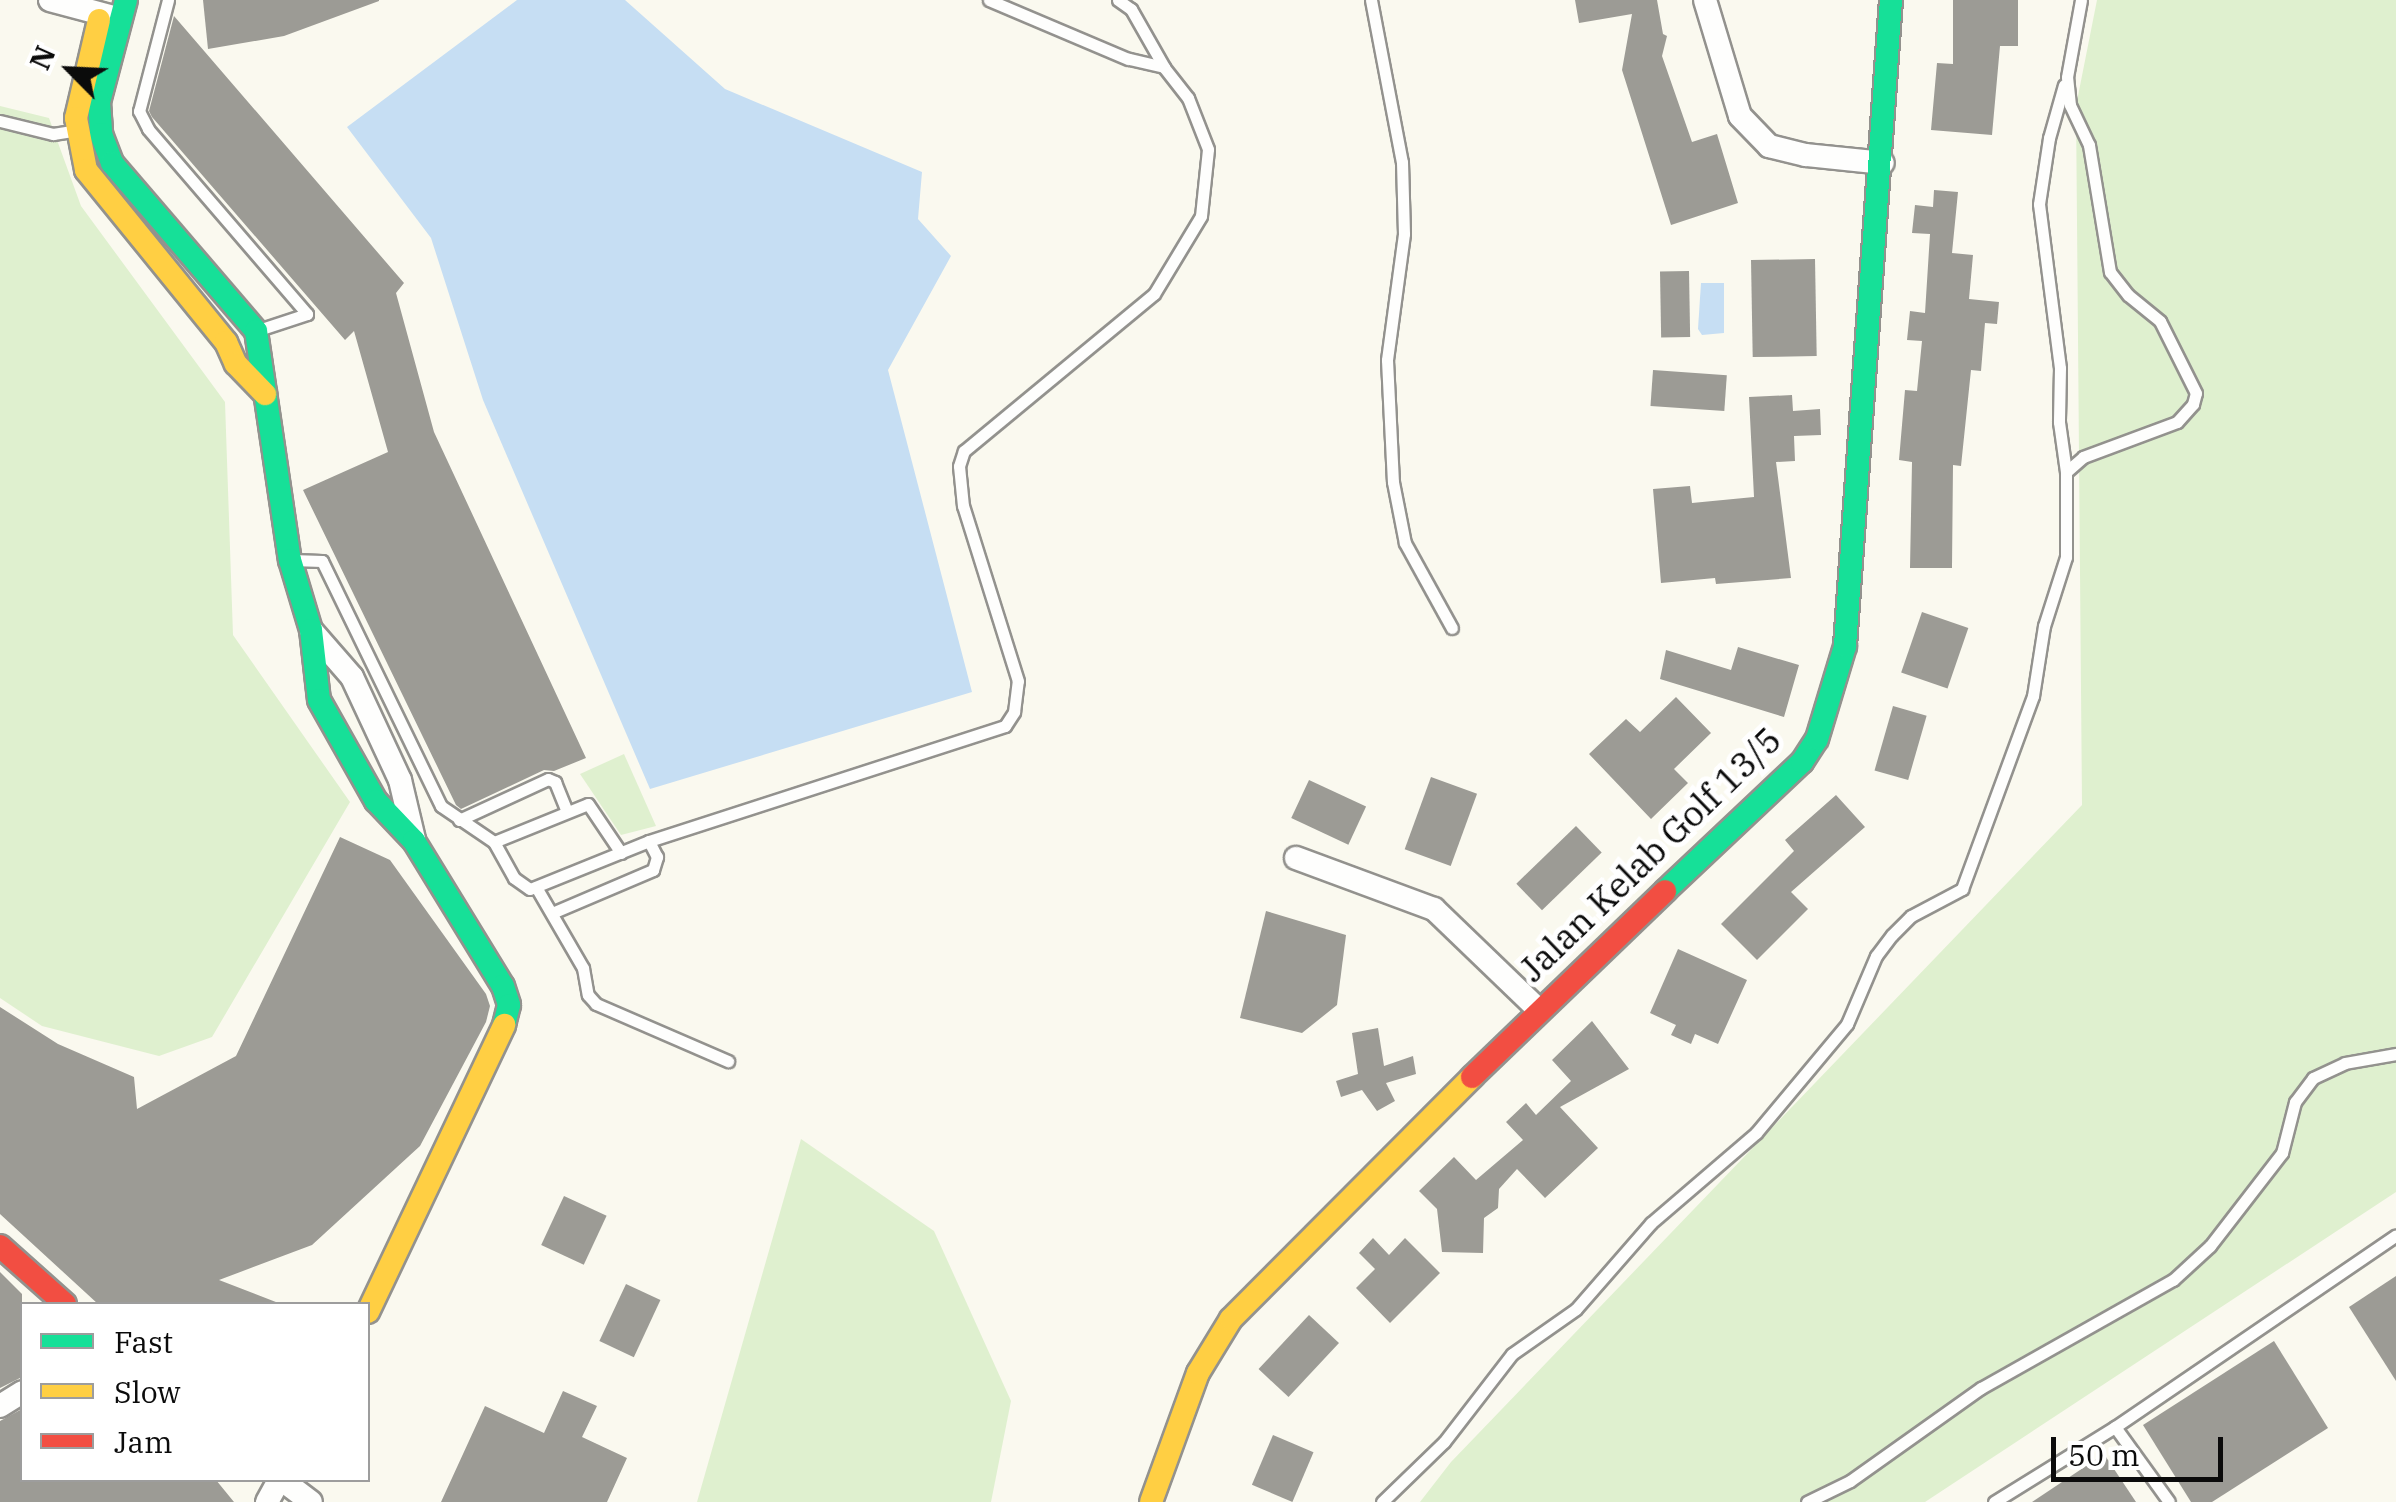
<!DOCTYPE html>
<style>
body{margin:0}
#map{position:relative;width:2396px;height:1502px;overflow:hidden;background:#faf9ef;font-family:"IBM Plex Serif",serif}
div>[style]{position:absolute}
[style*='--x']{left:calc(var(--x)*1px);top:calc(var(--y)*1px);width:calc(var(--w)*1px);rotate:calc(var(--a)*1deg)}
.green>*{inset:0;background:#dff0cf}
.water>*{inset:0;background:#c6def3}
.building>*{inset:0;background:#9c9b95;transform-origin:0 0}
.roads{filter:drop-shadow(2px 0 #93928e) drop-shadow(-2px 0 #93928e) drop-shadow(0 2px #93928e) drop-shadow(0 -2px #93928e)}
.lane>*{height:11px;margin:-5.5px;padding:0 5.5px;transform-origin:5.5px;border-radius:5.5px;background:#fefefd}
.street>*{height:22px;margin:-11px;padding:0 11px;transform-origin:11px;border-radius:11px;background:#fefefd}
.fast>*{height:22px;margin:-11px;padding:0 11px;transform-origin:11px;border-radius:11px;background:#16e098}
.slow>*{height:22px;margin:-11px;padding:0 11px;transform-origin:11px;border-radius:11px;background:#ffcf43}
.jam>*{height:22px;margin:-11px;padding:0 11px;transform-origin:11px;border-radius:11px;background:#f24e42}
span{translate:-50% -50%;white-space:nowrap;text-align:center;line-height:1.15;-webkit-text-stroke:10px #fff;paint-order:stroke}
.street-label{font-size:35px;color:#0b0b0b}
.legend{position:absolute;left:20px;top:1302px;width:350px;height:180px;box-sizing:border-box;background:#fff;border:2px solid #9d9d9d;margin:0;padding:12px 18px;list-style:none;font-size:30px;color:#0b0b0b}
.legend li{display:flex;align-items:center;gap:20px;height:50px}
.legend b{width:50px;border:2px solid #9d9d9d}
.north{position:absolute;left:20px;top:20px;width:100px;height:100px;-webkit-text-stroke:8px #fff;paint-order:stroke;rotate:294deg;font-size:28px;font-weight:700;line-height:40px;text-align:center;color:#0b0b0b}
.north::after{content:'';display:block;margin:auto;width:35px;height:45px;background:#0b0b0b;clip-path:polygon(50% 0,100% 100%,50% 72%,0 100%)}
.scale{position:absolute;left:2051px;top:1437px;width:172px;height:45px;box-sizing:border-box;border:5px solid #0b0b0b;border-top:0;padding-left:12px;font-size:30px;line-height:35px;white-space:nowrap;color:#0b0b0b;-webkit-text-stroke:8px #fff;paint-order:stroke}
</style>
<div id="map">
<div class="green">
<i style="clip-path:polygon(2097px 0,2396px 0,2396px 1192px,1925px 1502px,1420px 1502px,1451px 1462px,2082px 805px,2076px 106px)"></i>
<i style="clip-path:polygon(0 106px,49px 118px,81px 206px,225px 402px,233px 635px,350px 802px,212px 1037px,159px 1056px,42px 1026px,0 998px)"></i>
<i style="clip-path:polygon(624px 754px,656px 826px,621px 835px,580px 774px)"></i>
<i style="clip-path:polygon(801px 1139px,934px 1231px,1011px 1401px,991px 1502px,697px 1502px)"></i>
</div>
<div class="water">
<i style="clip-path:polygon(517px 0,625px 0,725px 89px,922px 172px,918px 219px,951px 256px,888px 370px,972px 692px,650px 789px,483px 400px,431px 238px,347px 127px)"></i>
<i style="clip-path:polygon(1701px 283px,1724px 283px,1724px 333px,1702px 335px,1698px 329px)"></i>
</div>
<div class="building">
<i style="clip-path:polygon(203px 0,379px 0,379px 1px,284px 36px,208px 49px)"></i>
<i style="clip-path:polygon(1575px 0,1657px 0,1663px 34px,1667px 36px,1662px 56px,1692px 142px,1717px 134px,1738px 203px,1671px 225px,1622px 70px,1632px 14px,1579px 23px)"></i>
<i style="clip-path:polygon(1953px 0,2018px 0,2018px 46px,2000px 46px,1992px 135px,1931px 130px,1937px 63px,1953px 64px)"></i>
<i style="clip-path:polygon(174px 16px,404px 283px,396px 293px,434px 432px,586px 758px,554px 771px,544px 770px,461px 809px,456px 805px,303px 490px,388px 452px,354px 331px,345px 340px,152px 117px,149px 111px)"></i>
<i style="clip-path:polygon(1934px 190px,1958px 192px,1952px 253px,1973px 255px,1969px 299px,1999px 302px,1997px 324px,1985px 323px,1981px 371px,1971px 370px,1961px 466px,1953px 465px,1952px 568px,1910px 568px,1912px 462px,1899px 460px,1905px 390px,1917px 391px,1922px 341px,1907px 340px,1910px 311px,1925px 313px,1930px 234px,1912px 233px,1915px 205px,1933px 207px)"></i>
<i style="left:1815px;top:259px;width:97px;height:64px;rotate:89deg"></i>
<i style="left:1689px;top:271px;width:66px;height:29px;rotate:89deg"></i>
<i style="left:1653px;top:370px;width:74px;height:36px;rotate:4deg"></i>
<i style="clip-path:polygon(1792px 395px,1793px 411px,1820px 409px,1821px 435px,1794px 436px,1795px 461px,1776px 462px,1791px 578px,1716px 584px,1715px 578px,1661px 583px,1653px 489px,1690px 486px,1692px 503px,1754px 497px,1749px 397px)"></i>
<i style="left:1922px;top:612px;width:49px;height:64px;rotate:19deg"></i>
<i style="clip-path:polygon(1738px 647px,1799px 665px,1784px 717px,1660px 679px,1666px 650px,1731px 670px)"></i>
<i style="clip-path:polygon(1676px 697px,1711px 733px,1674px 769px,1688px 783px,1651px 819px,1589px 754px,1626px 719px,1640px 732px)"></i>
<i style="left:1893px;top:706px;width:35px;height:67px;rotate:16deg"></i>
<i style="left:1431px;top:777px;width:49px;height:77px;rotate:20deg"></i>
<i style="left:1309px;top:780px;width:63px;height:42px;rotate:25deg"></i>
<i style="clip-path:polygon(1836px 795px,1865px 827px,1791px 892px,1808px 909px,1757px 960px,1721px 924px,1794px 851px,1785px 840px)"></i>
<i style="left:1576px;top:826px;width:37px;height:83px;rotate:46deg"></i>
<i style="clip-path:polygon(340px 837px,390px 860px,486px 994px,490px 1006px,486px 1022px,420px 1146px,312px 1245px,219px 1280px,281px 1304px,98px 1304px,0 1214px,0 1007px,58px 1044px,134px 1077px,137px 1109px,236px 1056px)"></i>
<i style="clip-path:polygon(1266px 911px,1346px 935px,1337px 1005px,1302px 1033px,1240px 1018px)"></i>
<i style="clip-path:polygon(1678px 949px,1747px 980px,1718px 1044px,1695px 1034px,1691px 1044px,1671px 1035px,1676px 1025px,1650px 1013px)"></i>
<i style="clip-path:polygon(1592px 1021px,1629px 1069px,1560px 1107px,1598px 1148px,1545px 1198px,1517px 1169px,1499px 1189px,1498px 1208px,1484px 1218px,1483px 1253px,1442px 1252px,1437px 1209px,1419px 1191px,1454px 1157px,1476px 1180px,1523px 1140px,1506px 1122px,1526px 1103px,1536px 1115px,1571px 1081px,1552px 1060px)"></i>
<i style="clip-path:polygon(1378px 1028px,1384px 1066px,1413px 1056px,1416px 1074px,1386px 1083px,1395px 1101px,1377px 1111px,1362px 1090px,1341px 1097px,1336px 1081px,1358px 1074px,1352px 1033px)"></i>
<i style="left:564px;top:1196px;width:47px;height:54px;rotate:25deg"></i>
<i style="clip-path:polygon(1373px 1238px,1389px 1255px,1405px 1238px,1440px 1273px,1390px 1323px,1356px 1288px,1375px 1269px,1359px 1253px)"></i>
<i style="clip-path:polygon(0 1272px,22px 1294px,22px 1377px,0 1388px)"></i>
<i style="clip-path:polygon(2396px 1276px,2396px 1381px,2349px 1307px)"></i>
<i style="left:626px;top:1284px;width:38px;height:63px;rotate:25deg"></i>
<i style="left:1309px;top:1315px;width:41px;height:74px;rotate:43deg"></i>
<i style="clip-path:polygon(2274px 1341px,2328px 1428px,2212px 1502px,2191px 1502px,2143px 1425px)"></i>
<i style="clip-path:polygon(563px 1391px,597px 1406px,582px 1437px,627px 1458px,607px 1502px,441px 1502px,485px 1406px,544px 1433px)"></i>
<i style="clip-path:polygon(22px 1409px,22px 1480px,216px 1480px,234px 1502px,0 1502px,0 1421px)"></i>
<i style="left:1273px;top:1435px;width:44px;height:54px;rotate:23deg"></i>
<i style="clip-path:polygon(2104px 1454px,2136px 1502px,2032px 1502px)"></i>
</div>
<div class="roads">
<div class="lane">
<i style="--x:168;--y:0;--w:115;--a:104.6"></i>
<i style="--x:139;--y:111;--w:20;--a:63"></i>
<i style="--x:148;--y:129;--w:244;--a:49.3"></i>
<i style="--x:307;--y:314;--w:52;--a:161.9"></i>
<i style="--x:1118;--y:0;--w:16;--a:35"></i>
<i style="--x:1131;--y:9;--w:67;--a:60.4"></i>
<i style="--x:1371;--y:0;--w:165;--a:79.2"></i>
<i style="--x:1402;--y:162;--w:72;--a:88.4"></i>
<i style="--x:1404;--y:234;--w:127;--a:97.7"></i>
<i style="--x:1387;--y:360;--w:122;--a:87.2"></i>
<i style="--x:1393;--y:482;--w:62;--a:78.9"></i>
<i style="--x:1405;--y:543;--w:97;--a:61.1"></i>
<i style="--x:2064;--y:85;--w:55;--a:105.8"></i>
<i style="--x:2049;--y:138;--w:67;--a:98.6"></i>
<i style="--x:2039;--y:204;--w:165;--a:82.7"></i>
<i style="--x:2060;--y:368;--w:54;--a:91.1"></i>
<i style="--x:2059;--y:422;--w:50;--a:82"></i>
<i style="--x:0;--y:121;--w:55;--a:13.8"></i>
<i style="--x:53;--y:134;--w:24;--a:-9"></i>
<i style="--x:292;--y:560;--w:30;--a:2"></i>
<i style="--x:322;--y:561;--w:272;--a:64.1"></i>
<i style="--x:441;--y:806;--w:64;--a:34.2"></i>
<i style="--x:494;--y:842;--w:41;--a:60.9"></i>
<i style="--x:514;--y:878;--w:19;--a:35"></i>
<i style="--x:530;--y:889;--w:128;--a:-22"></i>
<i style="--x:649;--y:841;--w:374;--a:-17.9"></i>
<i style="--x:1005;--y:726;--w:17;--a:-57"></i>
<i style="--x:1014;--y:712;--w:31;--a:-83"></i>
<i style="--x:1018;--y:681;--w:183;--a:-107.4"></i>
<i style="--x:963;--y:506;--w:40;--a:-95.7"></i>
<i style="--x:959;--y:466;--w:16;--a:-72"></i>
<i style="--x:964;--y:451;--w:246;--a:-39.6"></i>
<i style="--x:1154;--y:294;--w:91;--a:-58.9"></i>
<i style="--x:1201;--y:216;--w:67;--a:-84"></i>
<i style="--x:1208;--y:149;--w:55;--a:-111.4"></i>
<i style="--x:1188;--y:98;--w:39;--a:-128"></i>
<i style="--x:1164;--y:67;--w:37;--a:-167"></i>
<i style="--x:1128;--y:59;--w:151;--a:-157"></i>
<i style="--x:459;--y:820;--w:98;--a:-24.7"></i>
<i style="--x:548;--y:779;--w:8;--a:23"></i>
<i style="--x:555;--y:782;--w:32;--a:68"></i>
<i style="--x:494;--y:842;--w:101;--a:-22"></i>
<i style="--x:588;--y:804;--w:59;--a:56"></i>
<i style="--x:536;--y:887;--w:94;--a:59.9"></i>
<i style="--x:583;--y:968;--w:27;--a:80"></i>
<i style="--x:588;--y:995;--w:12;--a:48"></i>
<i style="--x:596;--y:1004;--w:144;--a:23.4"></i>
<i style="--x:552;--y:913;--w:110;--a:-23.1"></i>
<i style="--x:653;--y:870;--w:14;--a:-73"></i>
<i style="--x:657;--y:857;--w:18;--a:-117"></i>
<i style="--x:2115;--y:1427;--w:92;--a:54.2"></i>
<i style="--x:1382;--y:1502;--w:86;--a:-44.1"></i>
<i style="--x:1444;--y:1442;--w:111;--a:-52.3"></i>
<i style="--x:1512;--y:1354;--w:78;--a:-35.1"></i>
<i style="--x:1576;--y:1309;--w:114;--a:-48.9"></i>
<i style="--x:1651;--y:1223;--w:138;--a:-40.6"></i>
<i style="--x:1756;--y:1133;--w:142;--a:-50.1"></i>
<i style="--x:1847;--y:1024;--w:74;--a:-66.9"></i>
<i style="--x:1876;--y:956;--w:26;--a:-53"></i>
<i style="--x:1892;--y:935;--w:27;--a:-45"></i>
<i style="--x:1911;--y:916;--w:58;--a:-27.9"></i>
<i style="--x:1962;--y:889;--w:206;--a:-69.8"></i>
<i style="--x:2033;--y:696;--w:71;--a:-81.1"></i>
<i style="--x:2044;--y:626;--w:72;--a:-72.3"></i>
<i style="--x:2066;--y:557;--w:85;--a:-90"></i>
<i style="--x:2066;--y:472;--w:23;--a:-41"></i>
<i style="--x:2083;--y:457;--w:100;--a:-20.4"></i>
<i style="--x:2177;--y:422;--w:24;--a:-48"></i>
<i style="--x:2193;--y:404;--w:11;--a:-75"></i>
<i style="--x:2196;--y:393;--w:80;--a:-116.6"></i>
<i style="--x:2160;--y:321;--w:41;--a:-140.9"></i>
<i style="--x:2128;--y:295;--w:29;--a:-128"></i>
<i style="--x:2110;--y:272;--w:129;--a:-99.4"></i>
<i style="--x:2089;--y:145;--w:44;--a:-115.4"></i>
<i style="--x:2070;--y:105;--w:28;--a:-96"></i>
<i style="--x:2067;--y:77;--w:78;--a:-79.7"></i>
<i style="--x:1807;--y:1502;--w:48;--a:-26"></i>
<i style="--x:1850;--y:1481;--w:161;--a:-35.4"></i>
<i style="--x:1981;--y:1388;--w:220;--a:-29.4"></i>
<i style="--x:2173;--y:1280;--w:50;--a:-42.6"></i>
<i style="--x:2210;--y:1246;--w:118;--a:-52.3"></i>
<i style="--x:2282;--y:1153;--w:53;--a:-75.7"></i>
<i style="--x:2295;--y:1102;--w:30;--a:-53"></i>
<i style="--x:2313;--y:1078;--w:35;--a:-25"></i>
<i style="--x:2345;--y:1063;--w:52;--a:-10"></i>
<i style="--x:1994;--y:1502;--w:142;--a:-31.8"></i>
<i style="--x:2115;--y:1427;--w:340;--a:-34.3"></i>
</div>
<div class="street">
<i style="--x:50;--y:0;--w:69;--a:15"></i>
<i style="--x:1705;--y:0;--w:121;--a:73.2"></i>
<i style="--x:1740;--y:116;--w:42;--a:46"></i>
<i style="--x:1769;--y:146;--w:38;--a:14"></i>
<i style="--x:1806;--y:155;--w:77;--a:5.9"></i>
<i style="--x:311;--y:630;--w:62;--a:48.9"></i>
<i style="--x:352;--y:677;--w:114;--a:65"></i>
<i style="--x:400;--y:780;--w:61;--a:76.7"></i>
<i style="--x:1296;--y:858;--w:147;--a:20.3"></i>
<i style="--x:1434;--y:909;--w:146;--a:43.9"></i>
<i style="--x:0;--y:1406;--w:26;--a:-32"></i>
<i style="--x:282;--y:1480;--w:36;--a:37"></i>
<i style="--x:267;--y:1502;--w:25;--a:-61"></i>
</div>
<div class="fast">
<i style="--x:126;--y:0;--w:106;--a:104.8"></i>
<i style="--x:99;--y:102;--w:32;--a:86"></i>
<i style="--x:101;--y:134;--w:31;--a:69"></i>
<i style="--x:112;--y:163;--w:221;--a:49.4"></i>
<i style="--x:256;--y:331;--w:232;--a:81.6"></i>
<i style="--x:290;--y:560;--w:73;--a:73.3"></i>
<i style="--x:311;--y:630;--w:70;--a:83.5"></i>
<i style="--x:319;--y:700;--w:116;--a:60.6"></i>
<i style="--x:376;--y:801;--w:55;--a:46.5"></i>
<i style="--x:414;--y:841;--w:170;--a:58.5"></i>
<i style="--x:503;--y:986;--w:20;--a:72"></i>
<i style="--x:509;--y:1005;--w:21;--a:104"></i>
<i style="--x:1665;--y:891;--w:188;--a:-43.3"></i>
<i style="--x:1802;--y:762;--w:27;--a:-57"></i>
<i style="--x:1817;--y:739;--w:97;--a:-73.2"></i>
<i style="--x:1845;--y:646;--w:648;--a:-85.93"></i>
</div>
<div class="slow">
<i style="--x:99;--y:20;--w:101;--a:103.2"></i>
<i style="--x:76;--y:118;--w:53;--a:79.1"></i>
<i style="--x:86;--y:170;--w:222;--a:50.9"></i>
<i style="--x:226;--y:342;--w:24;--a:66"></i>
<i style="--x:236;--y:364;--w:42;--a:46"></i>
<i style="--x:368;--y:1312;--w:318;--a:-64.6"></i>
<i style="--x:1151;--y:1502;--w:137;--a:-70"></i>
<i style="--x:1198;--y:1373;--w:63;--a:-58.6"></i>
<i style="--x:1231;--y:1319;--w:342;--a:-45.1"></i>
</div>
<div class="jam">
<i style="--x:1472;--y:1077;--w:268;--a:-43.9"></i>
<i style="--x:0;--y:1246;--w:87;--a:41.7"></i>
</div>
</div>
<div class="street-label">
<span style="left:1650px;top:854px;rotate:-44deg">Jalan Kelab Golf 13/5</span>
</div>
<ul class="legend">
<li><b style="height:12px;background:#16e098"></b>Fast</li>
<li><b style="height:12px;background:#ffcf43"></b>Slow</li>
<li><b style="height:12px;background:#f24e42"></b>Jam</li>
</ul>
<div class="north">N</div>
<div class="scale">50 m</div>
</div>
